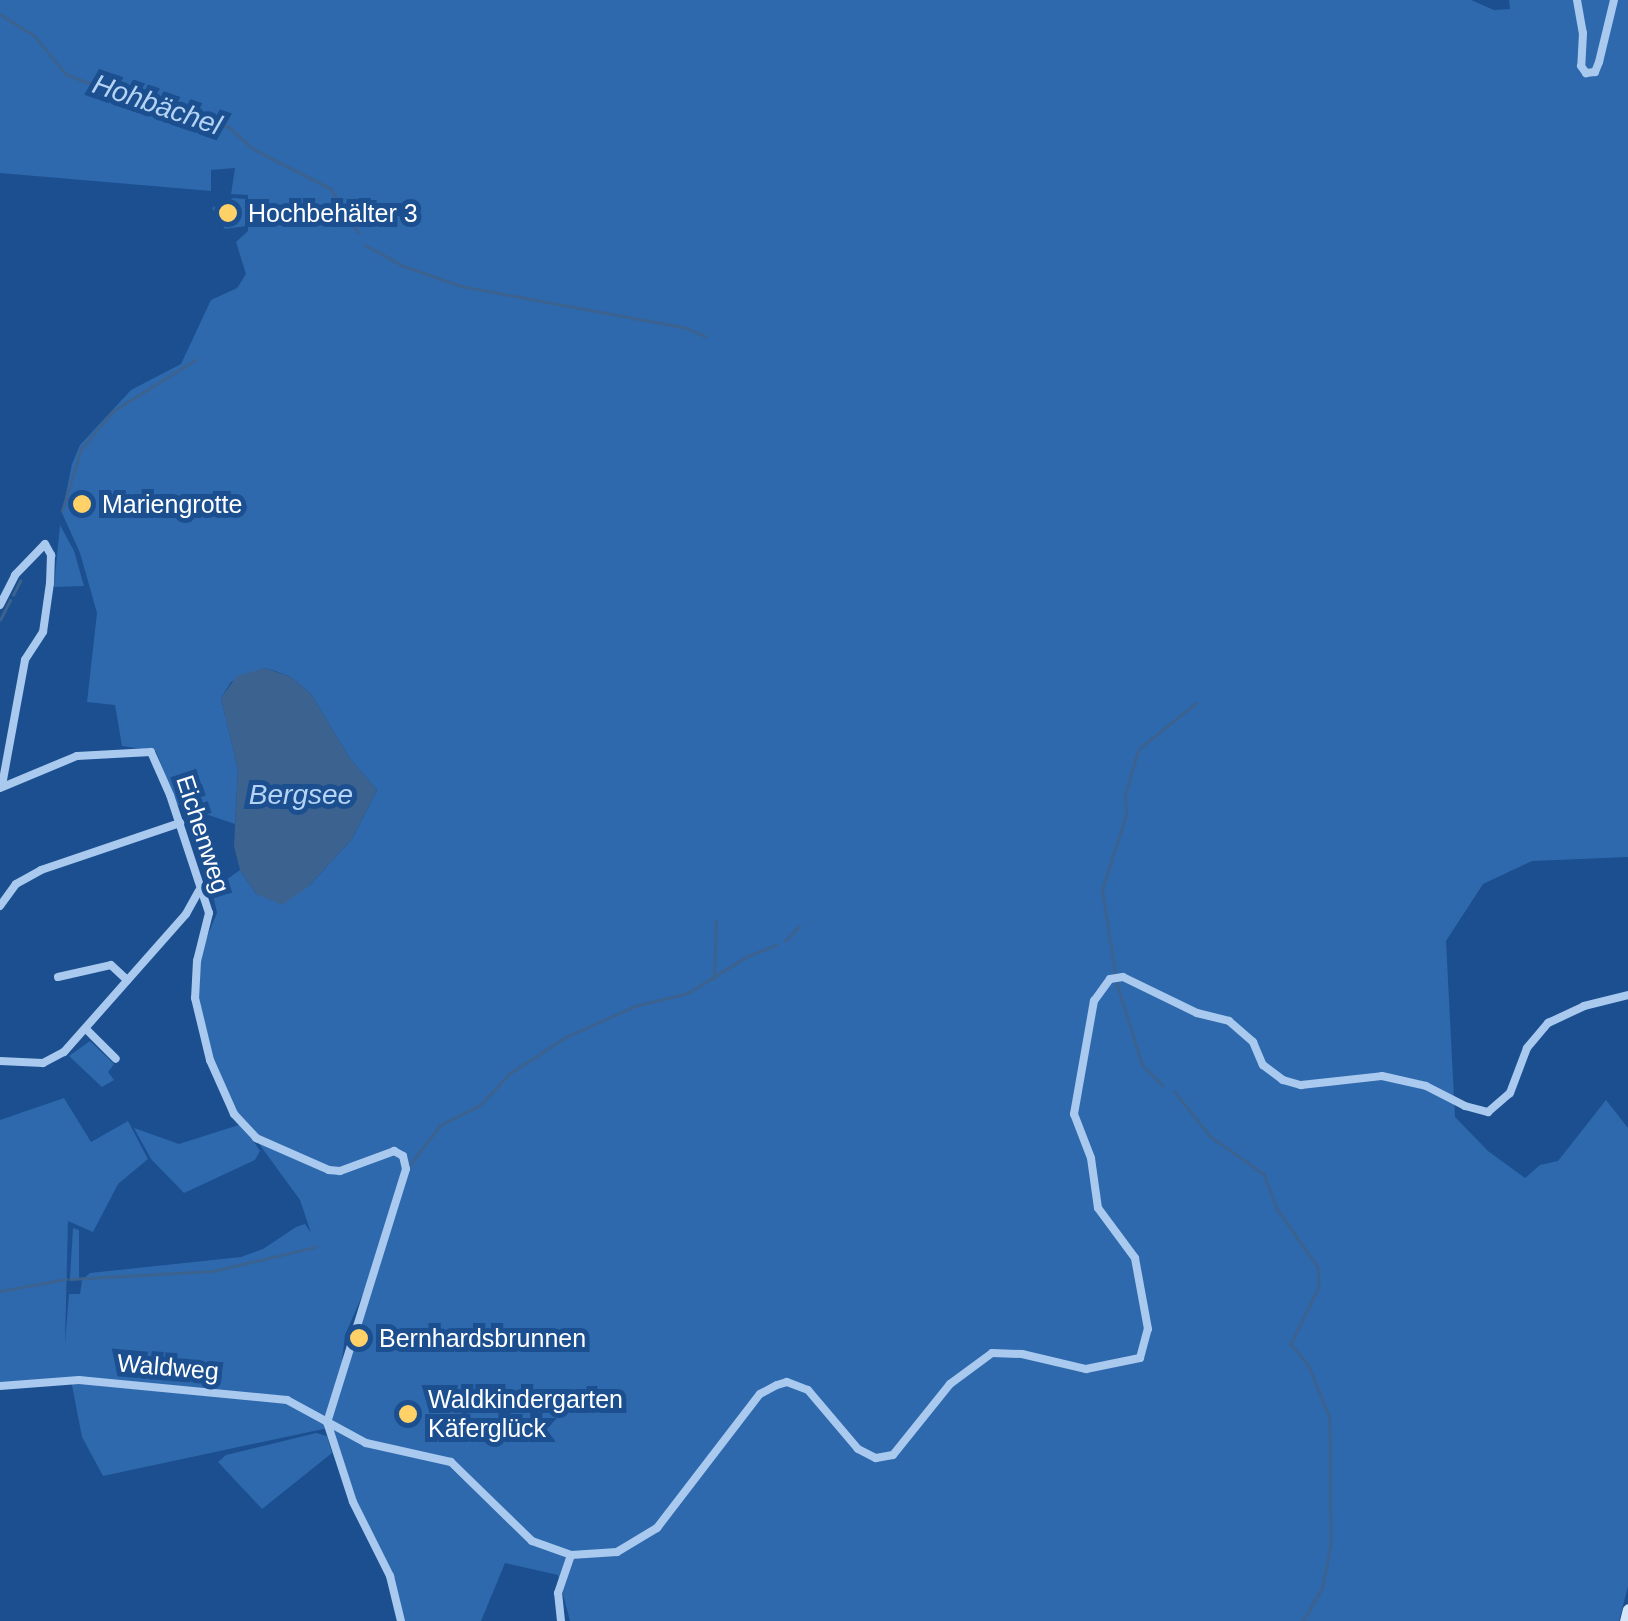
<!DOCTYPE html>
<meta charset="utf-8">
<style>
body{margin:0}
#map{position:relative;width:1628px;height:1621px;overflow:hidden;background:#1b4f8f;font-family:Arial,sans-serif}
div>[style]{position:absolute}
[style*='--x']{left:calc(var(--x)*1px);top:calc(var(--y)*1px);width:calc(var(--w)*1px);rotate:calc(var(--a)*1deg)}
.green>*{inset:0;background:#2e69ad}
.water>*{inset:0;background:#3c6290}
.stream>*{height:2.5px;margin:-1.25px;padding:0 1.25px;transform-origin:1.25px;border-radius:1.25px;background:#3c6290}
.minor>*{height:8px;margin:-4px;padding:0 4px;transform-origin:4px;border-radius:4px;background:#a9c9ee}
.secondary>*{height:11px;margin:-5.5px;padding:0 5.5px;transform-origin:5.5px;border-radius:5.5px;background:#d6e6fa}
.dots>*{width:28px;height:28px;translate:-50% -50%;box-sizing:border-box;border:5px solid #1b4f8f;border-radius:50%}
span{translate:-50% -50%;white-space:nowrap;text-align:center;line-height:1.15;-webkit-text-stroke:10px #1b4f8f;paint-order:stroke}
.poi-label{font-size:25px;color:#fff}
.left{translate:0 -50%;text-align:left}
.street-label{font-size:25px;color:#fff}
.water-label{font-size:28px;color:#b5d3f5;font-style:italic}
</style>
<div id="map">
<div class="green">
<i style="clip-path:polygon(evenodd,0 0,1471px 0,1494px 10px,1510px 9px,1509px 0,1628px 0,1628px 857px,1532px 861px,1483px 884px,1446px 941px,1455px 1117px,1488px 1151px,1525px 1178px,1540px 1165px,1558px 1161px,1606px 1100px,1628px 1128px,1628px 1586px,1619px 1621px,570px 1621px,558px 1575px,505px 1563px,481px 1621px,401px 1621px,390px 1576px,353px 1502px,328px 1428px,103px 1476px,82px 1437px,71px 1380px,0 1386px,0 1120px,64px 1098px,91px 1142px,128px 1121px,148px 1159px,118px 1184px,93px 1232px,68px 1221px,65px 1344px,69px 1294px,80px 1294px,82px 1280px,90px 1273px,241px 1257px,263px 1249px,296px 1227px,305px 1224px,311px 1233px,300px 1200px,236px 1112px,210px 1060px,195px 998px,197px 961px,217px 913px,212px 890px,240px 870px,256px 894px,309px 886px,352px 839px,377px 790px,349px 757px,311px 694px,291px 677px,275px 671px,265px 668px,231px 682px,221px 698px,238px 770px,235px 824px,176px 804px,156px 751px,122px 746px,115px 705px,87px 702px,97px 613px,80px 553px,62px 513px,72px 464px,80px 445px,131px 390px,181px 364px,211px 300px,237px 288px,246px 274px,236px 242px,248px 231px,248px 195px,231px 194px,235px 168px,211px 170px,211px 191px,0 173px,0 0,372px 1273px,357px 1339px,342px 1361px,345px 1335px,372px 1273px)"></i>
<i style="clip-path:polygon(233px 198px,246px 199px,246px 226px,225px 229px,212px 208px)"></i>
<i style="clip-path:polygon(60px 525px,74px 551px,84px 586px,54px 587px)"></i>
<i style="clip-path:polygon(90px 1041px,114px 1064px,108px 1072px,114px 1080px,102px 1087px,69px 1056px)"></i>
<i style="clip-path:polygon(242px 1124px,260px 1151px,255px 1160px,184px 1193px,151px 1159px,134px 1128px,179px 1144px)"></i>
<i style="clip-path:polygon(73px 1228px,79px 1230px,79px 1278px,70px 1278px)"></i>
<i style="clip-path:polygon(316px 1433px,327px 1436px,332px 1453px,262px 1509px,218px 1462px,226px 1455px)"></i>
</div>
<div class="water">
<i style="clip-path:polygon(265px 668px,291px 677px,311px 694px,349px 757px,377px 790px,352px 839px,309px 886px,282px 905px,256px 894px,240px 870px,234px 846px,238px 770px,221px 698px,237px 676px)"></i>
</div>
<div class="stream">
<i style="--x:0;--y:14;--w:40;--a:32"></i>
<i style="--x:34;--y:35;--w:50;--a:50.6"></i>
<i style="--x:66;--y:74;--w:104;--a:21.4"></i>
<i style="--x:163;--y:112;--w:68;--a:12.8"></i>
<i style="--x:229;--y:127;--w:31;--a:42"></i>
<i style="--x:252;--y:148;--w:89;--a:27.4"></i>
<i style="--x:331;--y:189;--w:51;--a:57.9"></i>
<i style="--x:365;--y:245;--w:44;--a:28.3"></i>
<i style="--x:404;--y:266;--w:60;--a:19.3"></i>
<i style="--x:461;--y:286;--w:230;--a:10.5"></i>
<i style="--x:687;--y:328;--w:20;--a:24"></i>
<i style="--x:62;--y:511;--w:65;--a:-73"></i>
<i style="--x:81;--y:449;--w:50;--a:-49.9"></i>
<i style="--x:113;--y:411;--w:97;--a:-31.9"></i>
<i style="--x:13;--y:595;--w:16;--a:-63"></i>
<i style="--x:0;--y:620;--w:22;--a:-63"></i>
<i style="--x:1140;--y:748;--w:72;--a:-38.8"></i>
<i style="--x:785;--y:941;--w:20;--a:-45"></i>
<i style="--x:1115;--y:974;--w:85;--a:-98.8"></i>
<i style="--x:1102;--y:890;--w:79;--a:-72.3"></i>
<i style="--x:1126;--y:815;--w:21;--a:-93"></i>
<i style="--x:1125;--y:794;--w:45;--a:-73.2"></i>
<i style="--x:714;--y:979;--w:58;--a:-88"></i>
<i style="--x:1117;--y:983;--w:85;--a:72.8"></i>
<i style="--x:1142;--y:1064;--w:30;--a:46"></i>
<i style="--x:1174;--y:1091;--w:58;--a:51.3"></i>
<i style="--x:1210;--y:1136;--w:66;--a:35.1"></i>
<i style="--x:1264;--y:1174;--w:39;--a:69"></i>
<i style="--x:1278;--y:1210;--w:70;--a:54.9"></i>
<i style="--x:1318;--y:1267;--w:20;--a:87"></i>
<i style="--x:1319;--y:1287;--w:64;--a:116.2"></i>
<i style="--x:1291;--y:1344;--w:26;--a:50"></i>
<i style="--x:1308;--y:1364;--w:58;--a:67.8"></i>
<i style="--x:1330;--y:1418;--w:127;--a:89.5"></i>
<i style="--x:1331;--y:1545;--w:43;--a:100.8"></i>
<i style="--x:1323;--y:1587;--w:39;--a:120"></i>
<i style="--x:409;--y:1166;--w:51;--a:-52.9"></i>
<i style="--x:440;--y:1125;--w:45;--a:-26.6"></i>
<i style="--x:480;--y:1105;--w:44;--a:-46.8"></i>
<i style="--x:510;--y:1073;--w:67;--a:-32.7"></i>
<i style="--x:566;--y:1037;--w:76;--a:-24.2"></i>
<i style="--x:635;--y:1006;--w:55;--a:-13.8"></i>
<i style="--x:688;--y:993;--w:68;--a:-31.8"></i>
<i style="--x:746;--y:957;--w:32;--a:-22"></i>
<i style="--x:70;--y:1279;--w:143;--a:-3.2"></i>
<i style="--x:213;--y:1271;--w:105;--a:-13.2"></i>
<i style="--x:0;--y:1291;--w:67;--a:-10.3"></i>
</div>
<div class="minor">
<i style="--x:1577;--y:0;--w:34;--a:80"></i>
<i style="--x:1583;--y:33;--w:33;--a:93"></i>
<i style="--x:1581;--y:66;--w:9;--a:54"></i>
<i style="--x:1586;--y:73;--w:9;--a:-6"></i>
<i style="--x:1595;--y:72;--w:11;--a:-68"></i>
<i style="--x:1599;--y:62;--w:64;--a:-76.4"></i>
<i style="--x:0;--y:605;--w:34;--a:-63"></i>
<i style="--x:15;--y:575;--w:43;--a:-45.9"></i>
<i style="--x:45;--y:544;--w:13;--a:61"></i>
<i style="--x:51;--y:555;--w:28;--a:92"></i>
<i style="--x:50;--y:583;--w:49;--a:98.1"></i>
<i style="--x:43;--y:632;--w:33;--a:123"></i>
<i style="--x:25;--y:660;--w:127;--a:100.4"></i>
<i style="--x:0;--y:788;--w:83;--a:-22.6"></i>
<i style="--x:77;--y:756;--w:74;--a:-3.1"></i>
<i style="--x:151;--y:752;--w:47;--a:66.2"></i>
<i style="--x:170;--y:795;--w:124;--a:71.7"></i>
<i style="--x:209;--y:913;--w:49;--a:104"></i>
<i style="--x:197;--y:961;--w:37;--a:93"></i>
<i style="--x:195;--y:998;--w:64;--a:76.4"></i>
<i style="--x:210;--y:1060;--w:59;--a:66"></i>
<i style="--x:234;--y:1114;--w:33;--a:47"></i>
<i style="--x:256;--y:1138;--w:80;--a:23.7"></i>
<i style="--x:329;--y:1170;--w:11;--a:5"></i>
<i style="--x:340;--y:1171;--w:58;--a:-20.3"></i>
<i style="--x:394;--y:1151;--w:10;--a:29"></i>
<i style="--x:403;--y:1156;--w:13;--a:77"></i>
<i style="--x:406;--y:1169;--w:265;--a:107.3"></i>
<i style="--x:327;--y:1422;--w:84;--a:72"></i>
<i style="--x:353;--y:1502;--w:83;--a:63.4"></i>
<i style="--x:390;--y:1576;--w:46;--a:76.3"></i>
<i style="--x:0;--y:906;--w:27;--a:-54"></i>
<i style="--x:16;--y:884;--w:29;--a:-29"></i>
<i style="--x:41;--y:870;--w:147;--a:-18.7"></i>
<i style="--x:58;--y:977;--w:54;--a:-12.8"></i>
<i style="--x:111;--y:965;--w:22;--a:43"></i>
<i style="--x:86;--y:1029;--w:42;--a:45"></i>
<i style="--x:0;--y:1061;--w:43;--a:2.7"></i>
<i style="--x:43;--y:1063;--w:24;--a:-28"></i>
<i style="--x:64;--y:1052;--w:184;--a:-48.5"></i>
<i style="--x:186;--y:914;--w:26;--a:-61"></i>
<i style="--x:0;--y:1386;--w:79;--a:-4.3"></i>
<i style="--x:79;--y:1380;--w:209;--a:5.5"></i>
<i style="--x:287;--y:1400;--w:90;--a:28.6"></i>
<i style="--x:366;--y:1443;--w:87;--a:12.6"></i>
<i style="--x:451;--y:1462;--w:113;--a:44.3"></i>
<i style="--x:532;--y:1541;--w:41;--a:19.7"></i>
<i style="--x:571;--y:1555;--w:46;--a:-3.7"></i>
<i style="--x:617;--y:1552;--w:47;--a:-31"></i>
<i style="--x:657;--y:1528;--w:169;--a:-52.5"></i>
<i style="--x:760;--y:1394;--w:19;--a:-28"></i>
<i style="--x:777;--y:1385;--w:10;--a:-17"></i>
<i style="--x:787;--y:1382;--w:22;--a:21"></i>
<i style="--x:808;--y:1390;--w:77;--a:49.7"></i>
<i style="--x:858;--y:1449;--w:20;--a:27"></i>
<i style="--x:876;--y:1458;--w:17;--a:-10"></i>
<i style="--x:893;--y:1455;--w:91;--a:-51.2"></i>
<i style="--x:950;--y:1384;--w:52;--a:-36.4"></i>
<i style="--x:992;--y:1353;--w:30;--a:2"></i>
<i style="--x:1022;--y:1354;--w:66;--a:13.2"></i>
<i style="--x:1086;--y:1369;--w:55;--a:-11.5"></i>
<i style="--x:1140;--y:1358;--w:30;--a:-75"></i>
<i style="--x:1148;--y:1329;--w:72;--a:-100.4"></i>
<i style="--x:1135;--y:1258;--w:62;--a:-126.5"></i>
<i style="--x:1098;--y:1208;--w:50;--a:-98"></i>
<i style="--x:1091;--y:1158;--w:47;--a:-111.1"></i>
<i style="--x:1074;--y:1114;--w:115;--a:-80"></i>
<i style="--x:1094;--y:1001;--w:27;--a:-54"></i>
<i style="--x:1110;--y:979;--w:13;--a:-9"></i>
<i style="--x:1123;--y:977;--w:82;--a:25.9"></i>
<i style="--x:1197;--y:1013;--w:33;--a:14"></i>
<i style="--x:1229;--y:1021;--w:32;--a:41"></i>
<i style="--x:1253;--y:1042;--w:25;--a:67"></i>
<i style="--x:1263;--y:1065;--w:25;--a:37"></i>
<i style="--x:1283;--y:1080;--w:19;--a:16"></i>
<i style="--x:1301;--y:1085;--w:81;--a:-6.3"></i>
<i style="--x:1382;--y:1076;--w:45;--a:12.8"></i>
<i style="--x:1426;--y:1086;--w:44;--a:27.1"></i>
<i style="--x:1465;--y:1106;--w:24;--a:15"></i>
<i style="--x:1488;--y:1112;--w:29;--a:-41"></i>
<i style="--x:1510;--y:1093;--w:48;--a:-69.3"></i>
<i style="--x:1527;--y:1048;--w:33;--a:-50"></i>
<i style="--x:1548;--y:1023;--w:40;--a:-25"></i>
<i style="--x:1584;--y:1006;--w:45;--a:-14"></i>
<i style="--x:561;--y:1621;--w:28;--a:-96"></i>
<i style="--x:558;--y:1593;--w:40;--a:-71.1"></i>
</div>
<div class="secondary">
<i style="--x:1625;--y:1621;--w:12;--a:-76"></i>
</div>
<div class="dots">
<i style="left:228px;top:213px;background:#ffd166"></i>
<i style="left:82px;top:504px;background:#ffd166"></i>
<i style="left:359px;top:1338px;background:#ffd166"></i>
<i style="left:408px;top:1414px;background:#ffd166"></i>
</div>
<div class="poi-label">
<span class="left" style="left:248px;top:213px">Hochbehälter 3</span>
<span class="left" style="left:102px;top:504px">Mariengrotte</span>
<span class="left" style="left:379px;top:1338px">Bernhardsbrunnen</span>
<span class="left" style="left:428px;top:1414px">Waldkindergarten<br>Käferglück</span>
</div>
<div class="street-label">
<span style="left:203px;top:834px;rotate:72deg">Eichenweg</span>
<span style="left:168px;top:1367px;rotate:5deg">Waldweg</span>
</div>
<div class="water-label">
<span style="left:157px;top:105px;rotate:19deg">Hohbächel</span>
<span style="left:301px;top:795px">Bergsee</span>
</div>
</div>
